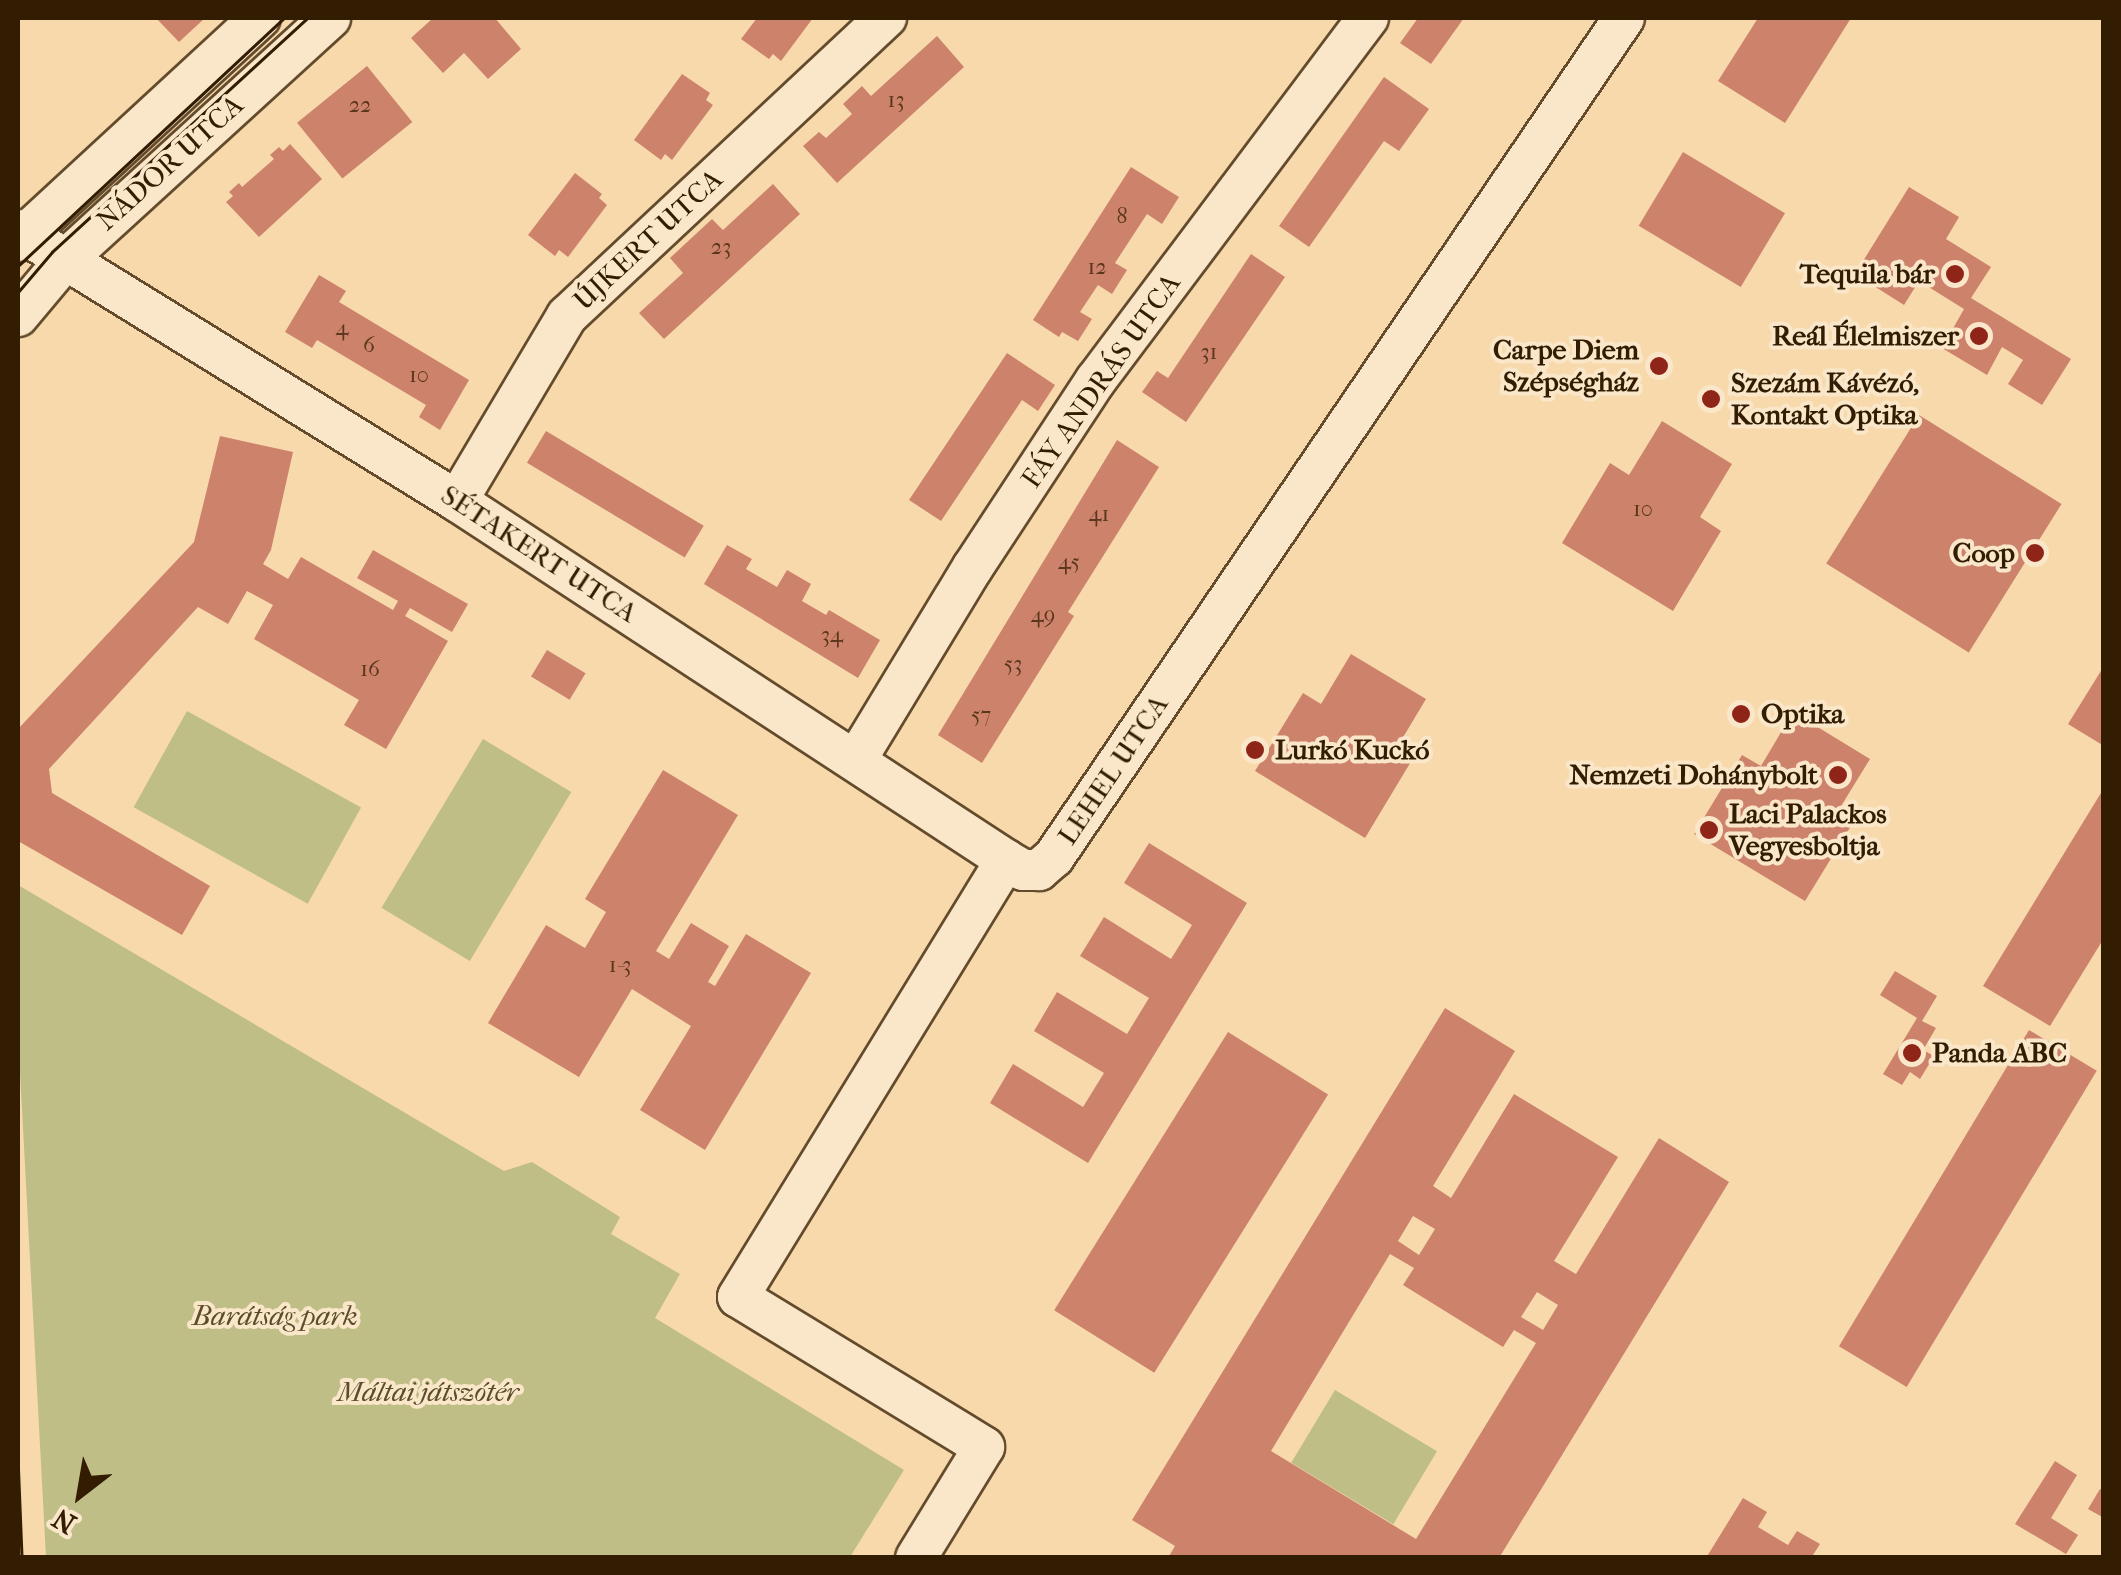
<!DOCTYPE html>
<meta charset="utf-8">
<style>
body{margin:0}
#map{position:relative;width:2121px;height:1575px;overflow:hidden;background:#f7d9ac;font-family:"IM FELL French Canon",serif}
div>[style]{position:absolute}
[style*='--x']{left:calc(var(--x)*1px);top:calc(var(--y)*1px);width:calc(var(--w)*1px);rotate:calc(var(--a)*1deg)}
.green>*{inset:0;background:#bfbe87;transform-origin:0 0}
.building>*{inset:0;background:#cd826b;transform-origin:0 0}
.roads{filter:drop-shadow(2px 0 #634b2c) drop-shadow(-2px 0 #634b2c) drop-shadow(0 2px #634b2c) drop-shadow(0 -2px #634b2c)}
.minor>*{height:40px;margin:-20px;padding:0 20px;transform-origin:20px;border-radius:20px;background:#fae6c9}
.tram>*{height:2.5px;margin:-1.25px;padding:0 1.25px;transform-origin:1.25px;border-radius:1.25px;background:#321c02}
.dots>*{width:28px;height:28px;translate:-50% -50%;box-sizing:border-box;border:5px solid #fae6c9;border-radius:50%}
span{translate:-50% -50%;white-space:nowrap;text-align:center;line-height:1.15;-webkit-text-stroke:8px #fae6c9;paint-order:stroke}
.number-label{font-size:22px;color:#59361c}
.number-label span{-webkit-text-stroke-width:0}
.street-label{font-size:28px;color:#321c02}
.poi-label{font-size:28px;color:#321c02;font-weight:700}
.right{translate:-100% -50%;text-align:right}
.left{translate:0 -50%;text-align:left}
.park-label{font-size:28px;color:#5c4d2a;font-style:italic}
.frame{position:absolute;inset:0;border:20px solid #321c02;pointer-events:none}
.north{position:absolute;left:30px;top:1445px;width:100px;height:100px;-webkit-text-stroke:8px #fae6c9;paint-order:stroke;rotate:211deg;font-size:28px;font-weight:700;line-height:40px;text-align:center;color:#321c02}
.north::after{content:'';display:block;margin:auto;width:35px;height:45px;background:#321c02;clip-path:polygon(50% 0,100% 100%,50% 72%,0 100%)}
</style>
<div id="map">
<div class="green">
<i style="left:187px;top:711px;width:199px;height:110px;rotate:29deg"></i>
<i style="left:483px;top:739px;width:103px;height:197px;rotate:31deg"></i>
<i style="clip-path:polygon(18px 885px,504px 1171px,532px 1162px,620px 1217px,611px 1234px,680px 1274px,655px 1318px,904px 1470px,850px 1557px,46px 1557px,18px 1035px)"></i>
<i style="left:1335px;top:1390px;width:119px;height:85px;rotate:31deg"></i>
</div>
<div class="building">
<i style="clip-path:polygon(156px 18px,205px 18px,179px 42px)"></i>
<i style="clip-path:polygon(433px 18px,495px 18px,521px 49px,488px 79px,464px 53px,443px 73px,411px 38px)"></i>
<i style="clip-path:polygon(757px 18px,813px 18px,781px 61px,773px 54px,769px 59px,741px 39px)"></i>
<i style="clip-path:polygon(1418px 18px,1464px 18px,1431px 64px,1400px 43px)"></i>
<i style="clip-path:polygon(1758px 18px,1851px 18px,1785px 123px,1718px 81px)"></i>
<i style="clip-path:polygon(937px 36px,964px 67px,837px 183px,803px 146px,819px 132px,826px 138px,852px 114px,843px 104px,862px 86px,871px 96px)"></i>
<i style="left:367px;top:66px;width:72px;height:90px;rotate:51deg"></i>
<i style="clip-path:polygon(682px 74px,710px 93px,706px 100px,713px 105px,672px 160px,665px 154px,661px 160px,634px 140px)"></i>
<i style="clip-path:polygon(1384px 77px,1429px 109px,1399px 151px,1384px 141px,1309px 247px,1279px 226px)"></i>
<i style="clip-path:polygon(290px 144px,322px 179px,259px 237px,226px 202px,233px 196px,229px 192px,239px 183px,242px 187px,274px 159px,270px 155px,279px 147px,283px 151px)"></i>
<i style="left:1683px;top:152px;width:119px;height:86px;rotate:31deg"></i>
<i style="clip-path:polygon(1131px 167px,1179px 197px,1162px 224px,1147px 214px,1115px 263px,1127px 270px,1112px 294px,1098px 285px,1080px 312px,1092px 319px,1078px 341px,1062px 332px,1059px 337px,1033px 320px)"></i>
<i style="clip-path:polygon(575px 173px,602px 194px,599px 198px,607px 205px,568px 257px,559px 250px,555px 256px,528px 235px)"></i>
<i style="clip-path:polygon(773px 184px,800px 214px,664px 339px,639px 313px,683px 273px,670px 258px,712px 219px,723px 230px)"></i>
<i style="clip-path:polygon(1909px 187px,1959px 217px,1946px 239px,1991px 267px,1971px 298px,2071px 359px,2042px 405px,2008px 384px,2023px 360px,2002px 347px,1987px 375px,1942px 348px,1964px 309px,1919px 281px,1904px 305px,1855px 274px)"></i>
<i style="clip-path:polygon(1251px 254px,1285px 277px,1186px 422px,1142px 392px,1157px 371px,1168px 378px)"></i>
<i style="clip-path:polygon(319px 275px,346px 291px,339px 302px,469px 380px,440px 430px,419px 417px,426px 405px,317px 340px,312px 348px,285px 332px)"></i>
<i style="clip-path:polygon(1007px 353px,1055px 385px,1038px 411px,1022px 400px,941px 521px,909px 500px)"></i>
<i style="left:1919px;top:415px;width:168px;height:175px;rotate:32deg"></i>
<i style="clip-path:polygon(1662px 421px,1732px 464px,1700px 517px,1721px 531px,1673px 611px,1562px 543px,1610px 463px,1629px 475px)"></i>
<i style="left:546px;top:431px;width:184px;height:37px;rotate:31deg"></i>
<i style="clip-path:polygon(220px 436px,293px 452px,271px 550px,263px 564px,288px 579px,301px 557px,393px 610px,398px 601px,357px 578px,373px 550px,468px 604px,452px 632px,410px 608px,405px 616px,448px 641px,386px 749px,344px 725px,359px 700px,254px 639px,273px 605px,247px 591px,228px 624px,198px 607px,49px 769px,52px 793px,210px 886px,182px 935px,18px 841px,18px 729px,194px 542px)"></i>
<i style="clip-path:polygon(1117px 440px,1159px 467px,1068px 612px,1074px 616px,982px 763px,938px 735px)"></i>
<i style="clip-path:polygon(727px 545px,752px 559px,746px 569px,777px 587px,787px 570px,811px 584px,802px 601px,826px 615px,829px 610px,880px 640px,858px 678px,704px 584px)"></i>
<i style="left:547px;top:650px;width:45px;height:31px;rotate:31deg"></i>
<i style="clip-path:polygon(1351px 654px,1426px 699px,1396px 749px,1412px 760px,1365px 838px,1255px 771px,1303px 693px,1321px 704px)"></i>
<i style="clip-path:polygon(2104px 666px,2104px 746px,2068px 724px)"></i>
<i style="clip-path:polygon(1793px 712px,1870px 759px,1838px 811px,1854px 821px,1805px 901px,1694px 834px,1742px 755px,1761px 766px)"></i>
<i style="clip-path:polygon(663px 770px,738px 815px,656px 951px,669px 959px,691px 923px,729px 946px,708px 982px,715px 986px,746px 934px,811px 973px,705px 1150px,640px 1110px,691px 1026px,632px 989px,579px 1077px,488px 1023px,546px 925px,585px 948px,606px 912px,585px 899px)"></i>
<i style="clip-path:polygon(2104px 788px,2104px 938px,2050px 1026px,1983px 986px)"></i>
<i style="clip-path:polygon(1149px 843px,1247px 903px,1088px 1163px,990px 1103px,1013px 1064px,1083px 1107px,1104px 1073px,1034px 1031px,1057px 992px,1127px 1034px,1149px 998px,1080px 956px,1104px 917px,1171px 959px,1192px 925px,1124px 883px)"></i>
<i style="clip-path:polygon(1895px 971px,1937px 996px,1922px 1021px,1936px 1028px,1923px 1050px,1934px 1056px,1920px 1079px,1910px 1072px,1902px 1085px,1883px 1074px,1917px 1018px,1880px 995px)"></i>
<i style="clip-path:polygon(evenodd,1445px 1008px,1515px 1051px,1433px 1186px,1451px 1198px,1514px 1094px,1618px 1157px,1554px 1261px,1576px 1274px,1659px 1138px,1729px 1182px,1499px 1558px,1168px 1558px,1175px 1546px,1132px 1520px,1445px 1008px,1413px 1216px,1435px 1229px,1419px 1255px,1398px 1241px,1413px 1216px,1445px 1008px,1390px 1254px,1414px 1268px,1403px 1285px,1503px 1347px,1514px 1330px,1536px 1343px,1416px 1539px,1271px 1451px,1390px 1254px,1445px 1008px,1537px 1292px,1558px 1305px,1543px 1330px,1521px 1317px,1537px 1292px)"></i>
<i style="left:2029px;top:1030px;width:79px;height:369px;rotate:31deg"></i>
<i style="left:1228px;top:1032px;width:118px;height:328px;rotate:32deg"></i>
<i style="clip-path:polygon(2055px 1461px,2077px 1475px,2051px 1518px,2078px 1535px,2066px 1554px,2015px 1524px)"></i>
<i style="clip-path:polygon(2100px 1489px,2104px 1491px,2104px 1518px,2088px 1509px)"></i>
<i style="clip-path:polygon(1743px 1498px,1767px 1512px,1758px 1527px,1788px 1545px,1797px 1531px,1820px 1544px,1811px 1558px,1706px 1558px)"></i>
</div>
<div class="roads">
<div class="minor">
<i style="--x:18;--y:230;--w:516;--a:31.69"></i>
<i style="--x:457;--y:501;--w:656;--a:33.18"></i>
<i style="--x:18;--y:241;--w:329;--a:-42.7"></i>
<i style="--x:18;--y:316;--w:73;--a:-50"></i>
<i style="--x:65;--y:260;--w:359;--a:-42.4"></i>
<i style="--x:457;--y:501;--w:215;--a:-59.3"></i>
<i style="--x:567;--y:316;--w:437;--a:-43.1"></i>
<i style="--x:856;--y:760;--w:226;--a:-58.8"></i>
<i style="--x:973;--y:567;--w:224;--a:-56.7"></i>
<i style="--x:1096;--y:380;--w:453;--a:-53.1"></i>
<i style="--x:916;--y:1558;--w:130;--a:-58.5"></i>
<i style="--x:984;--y:1447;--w:288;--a:-148.6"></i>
<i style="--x:738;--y:1297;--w:513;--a:-58.48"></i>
<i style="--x:1006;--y:860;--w:20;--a:30"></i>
<i style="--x:1023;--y:870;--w:16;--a:0"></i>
<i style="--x:1039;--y:870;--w:20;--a:-41"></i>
<i style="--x:1054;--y:857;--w:1014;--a:-55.81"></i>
</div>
</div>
<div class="tram">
<i style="--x:18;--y:266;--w:364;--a:-43"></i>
<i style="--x:18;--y:292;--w:52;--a:-49.6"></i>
<i style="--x:52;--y:252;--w:346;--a:-42.5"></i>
<i style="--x:18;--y:1457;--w:101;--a:87.7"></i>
</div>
<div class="dots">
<i style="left:1955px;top:274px;background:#8f2418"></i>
<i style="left:1979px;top:336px;background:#8f2418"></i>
<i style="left:1659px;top:366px;background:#8f2418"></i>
<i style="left:1711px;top:399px;background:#8f2418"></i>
<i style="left:2035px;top:553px;background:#8f2418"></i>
<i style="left:1741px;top:714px;background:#8f2418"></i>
<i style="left:1255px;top:750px;background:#8f2418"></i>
<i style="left:1838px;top:775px;background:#8f2418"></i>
<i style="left:1709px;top:830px;background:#8f2418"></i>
<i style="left:1912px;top:1053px;background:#8f2418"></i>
</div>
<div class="number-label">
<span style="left:896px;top:101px">13</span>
<span style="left:360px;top:106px">22</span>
<span style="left:1122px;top:217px">8</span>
<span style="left:721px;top:248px">23</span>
<span style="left:1097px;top:268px">12</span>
<span style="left:342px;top:329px">4</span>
<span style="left:369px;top:346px">6</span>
<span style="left:1209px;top:353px">31</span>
<span style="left:419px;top:376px">10</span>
<span style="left:1643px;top:510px">10</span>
<span style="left:1099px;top:515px">41</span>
<span style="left:1069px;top:563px">45</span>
<span style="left:1043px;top:616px">49</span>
<span style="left:832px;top:636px">34</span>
<span style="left:1013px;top:665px">53</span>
<span style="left:370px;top:670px">16</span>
<span style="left:981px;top:716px">57</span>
<span style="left:620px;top:966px">1-3</span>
</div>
<div class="street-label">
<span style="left:170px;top:163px;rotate:-42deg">NÁDOR UTCA</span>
<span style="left:648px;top:240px;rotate:-43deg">ÚJKERT UTCA</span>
<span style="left:1101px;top:381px;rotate:-55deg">FÁY ANDRÁS UTCA</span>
<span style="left:539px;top:554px;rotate:33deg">SÉTAKERT UTCA</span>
<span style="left:1113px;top:770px;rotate:-56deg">LEHEL UTCA</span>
</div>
<div class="poi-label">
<span class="right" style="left:1935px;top:274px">Tequila bár</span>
<span class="right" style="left:1959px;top:336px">Reál Élelmiszer</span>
<span class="right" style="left:1639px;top:366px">Carpe Diem<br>Szépségház</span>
<span class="left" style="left:1731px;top:399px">Szezám Kávézó,<br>Kontakt Optika</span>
<span class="right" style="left:2015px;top:553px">Coop</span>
<span class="left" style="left:1761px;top:714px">Optika</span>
<span class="left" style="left:1275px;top:750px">Lurkó Kuckó</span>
<span class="right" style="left:1818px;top:775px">Nemzeti Dohánybolt</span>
<span class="left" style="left:1729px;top:830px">Laci Palackos<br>Vegyesboltja</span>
<span class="left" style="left:1932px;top:1053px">Panda ABC</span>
</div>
<div class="park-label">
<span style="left:275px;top:1316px">Barátság park</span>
<span style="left:428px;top:1392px">Máltai játszótér</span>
</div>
<div class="frame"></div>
<div class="north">N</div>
</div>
